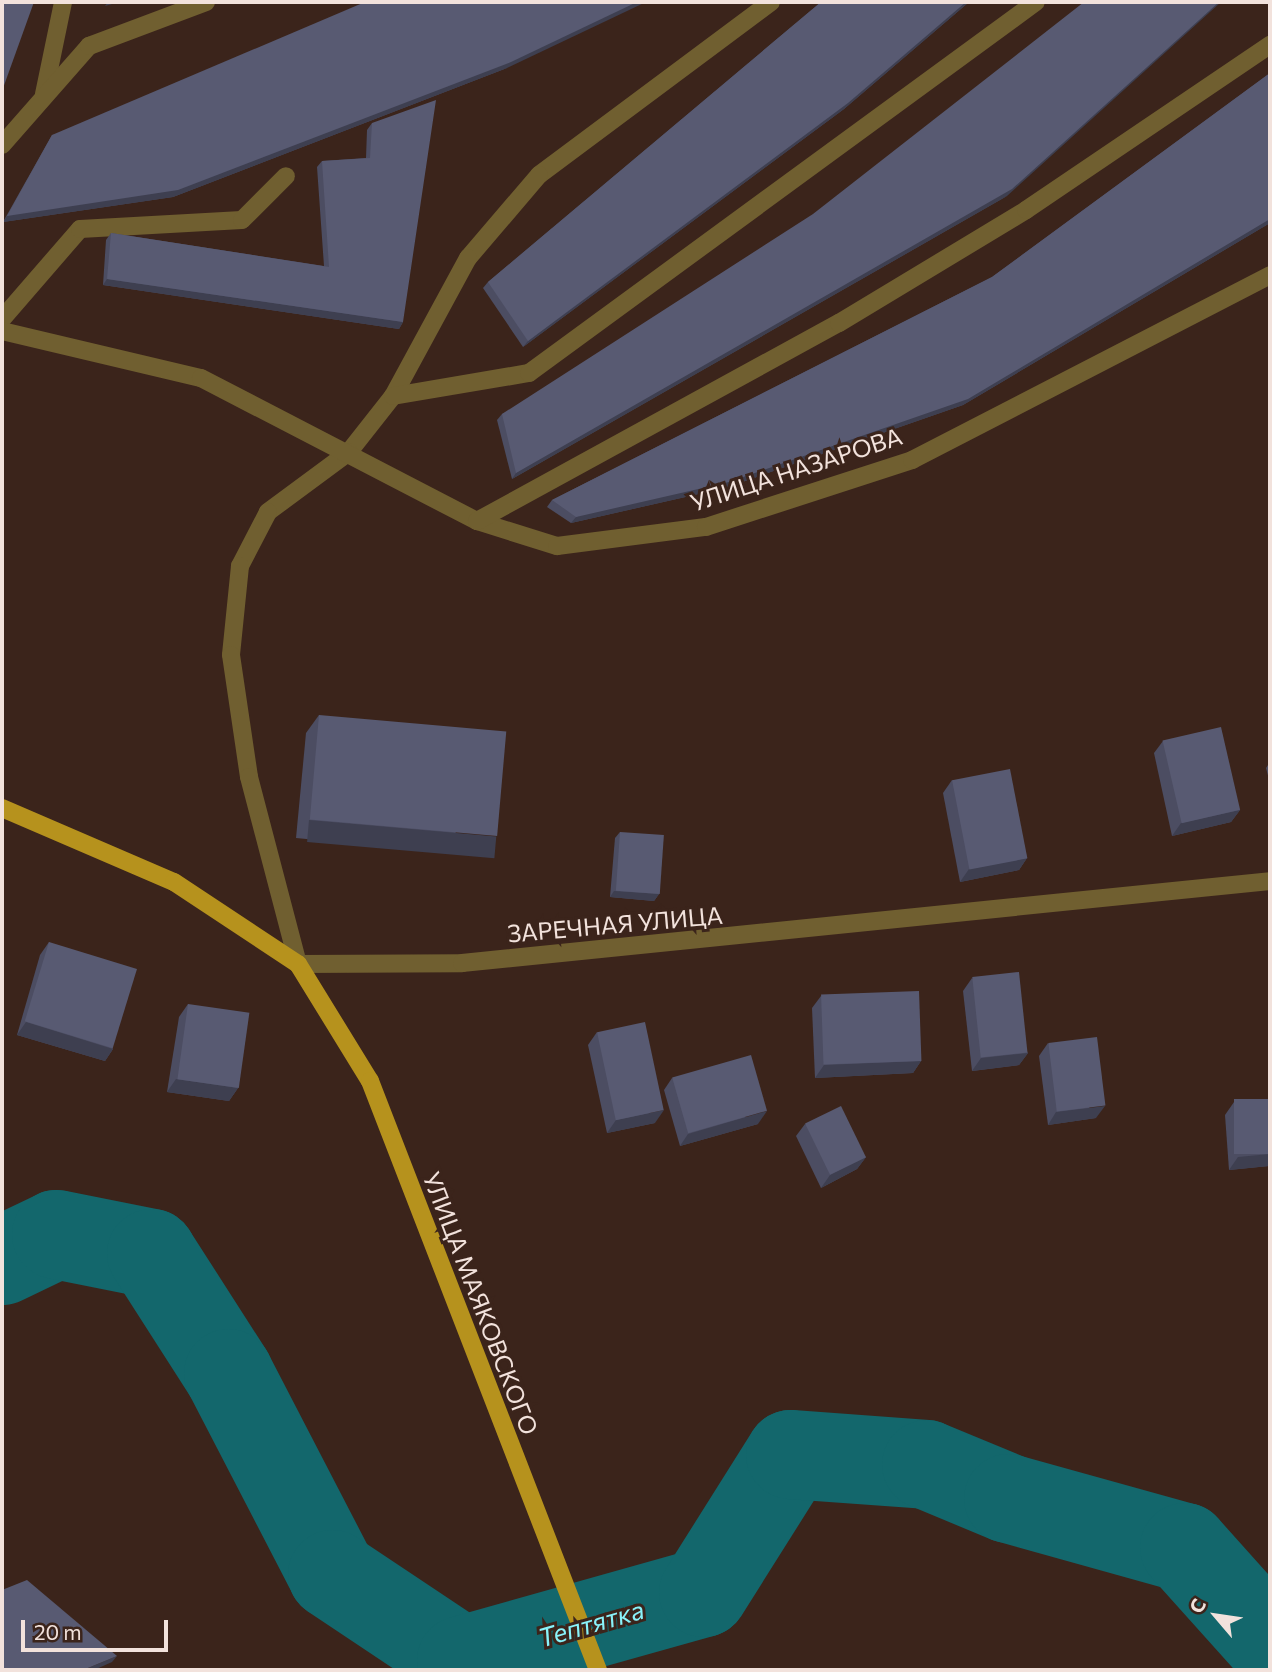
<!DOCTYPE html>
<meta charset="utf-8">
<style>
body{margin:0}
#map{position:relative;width:1272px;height:1672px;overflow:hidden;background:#3b241b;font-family:Commissioner,sans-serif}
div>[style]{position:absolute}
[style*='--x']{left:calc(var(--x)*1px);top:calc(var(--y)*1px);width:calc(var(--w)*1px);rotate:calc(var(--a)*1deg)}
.river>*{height:89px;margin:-44.5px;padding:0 44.5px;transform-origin:44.5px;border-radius:44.5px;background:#13676c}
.minor>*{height:18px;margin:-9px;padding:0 9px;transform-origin:9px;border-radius:9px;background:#705f30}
.major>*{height:18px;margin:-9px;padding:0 9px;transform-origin:9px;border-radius:9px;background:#b6921d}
.wall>*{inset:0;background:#4c4d62}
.shaded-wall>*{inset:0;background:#3e3f50;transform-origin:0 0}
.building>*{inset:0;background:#585a72;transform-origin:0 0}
span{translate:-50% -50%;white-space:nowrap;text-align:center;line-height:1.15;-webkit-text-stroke:6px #3b241b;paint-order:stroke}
.street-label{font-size:24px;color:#f2e2dc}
.water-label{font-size:26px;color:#89f3fa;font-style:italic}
.frame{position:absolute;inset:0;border:4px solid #f2e2dc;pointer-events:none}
.north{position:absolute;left:1181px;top:1581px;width:70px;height:70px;-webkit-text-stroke:5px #3b241b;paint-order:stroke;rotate:299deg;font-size:19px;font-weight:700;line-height:28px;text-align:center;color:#f2e2dc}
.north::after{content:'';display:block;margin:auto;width:24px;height:32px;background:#f2e2dc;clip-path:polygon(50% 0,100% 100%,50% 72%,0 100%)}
.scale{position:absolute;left:21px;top:1620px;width:147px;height:32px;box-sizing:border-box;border:4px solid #f2e2dc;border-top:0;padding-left:9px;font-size:21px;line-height:24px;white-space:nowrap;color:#f2e2dc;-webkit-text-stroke:5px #3b241b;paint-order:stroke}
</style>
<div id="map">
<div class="river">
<i style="--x:2;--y:1260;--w:60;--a:-25.7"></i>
<i style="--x:56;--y:1234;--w:97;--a:11.3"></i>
<i style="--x:151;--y:1253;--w:143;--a:57.3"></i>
<i style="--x:228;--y:1373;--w:226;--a:62.6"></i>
<i style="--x:332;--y:1574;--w:155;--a:33.7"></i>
<i style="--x:461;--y:1660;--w:251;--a:-15.7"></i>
<i style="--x:703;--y:1592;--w:163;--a:-57.8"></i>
<i style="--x:790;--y:1454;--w:136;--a:4.2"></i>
<i style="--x:926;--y:1464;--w:89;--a:22.5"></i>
<i style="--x:1008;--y:1498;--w:183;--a:15.6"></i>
<i style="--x:1184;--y:1547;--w:129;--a:48.1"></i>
</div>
<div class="minor">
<i style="--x:771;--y:2;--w:289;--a:143.3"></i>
<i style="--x:539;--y:175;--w:109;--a:130.5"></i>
<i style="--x:468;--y:258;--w:157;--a:118.5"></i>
<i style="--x:393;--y:396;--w:71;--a:128.2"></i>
<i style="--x:349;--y:452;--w:101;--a:143.5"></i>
<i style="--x:268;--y:512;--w:61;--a:117.4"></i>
<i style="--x:240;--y:566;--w:89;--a:95.8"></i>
<i style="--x:231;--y:655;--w:123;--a:81.6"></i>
<i style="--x:249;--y:777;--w:193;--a:75.3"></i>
<i style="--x:298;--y:964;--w:164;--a:-0.3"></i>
<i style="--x:462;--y:963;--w:812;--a:-5.79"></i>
<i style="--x:44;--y:94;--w:94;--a:-78.3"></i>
<i style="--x:2;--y:145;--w:132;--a:-48.7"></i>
<i style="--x:89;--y:46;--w:125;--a:-20.6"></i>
<i style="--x:2;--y:319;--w:119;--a:-49.1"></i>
<i style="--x:80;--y:229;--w:162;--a:-3.2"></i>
<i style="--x:242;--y:220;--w:62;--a:-45"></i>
<i style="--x:2;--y:331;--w:204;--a:13.3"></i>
<i style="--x:201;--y:378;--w:311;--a:27.4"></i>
<i style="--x:477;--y:521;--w:84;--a:17.4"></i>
<i style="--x:557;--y:546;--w:150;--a:-7.3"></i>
<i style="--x:706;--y:527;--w:217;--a:-18"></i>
<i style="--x:912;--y:460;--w:403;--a:-27.3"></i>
<i style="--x:393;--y:396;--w:138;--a:-9.6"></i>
<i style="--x:529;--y:373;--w:628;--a:-36.2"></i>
<i style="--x:477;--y:521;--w:413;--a:-28.7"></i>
<i style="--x:839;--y:323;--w:218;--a:-31.1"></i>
<i style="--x:1026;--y:210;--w:295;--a:-34.1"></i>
</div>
<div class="major">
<i style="--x:2;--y:808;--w:187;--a:23.3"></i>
<i style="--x:174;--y:882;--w:149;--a:33.5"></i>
<i style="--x:298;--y:964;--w:137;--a:58.4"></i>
<i style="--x:370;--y:1081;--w:632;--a:68.84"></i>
</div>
<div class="wall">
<i style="clip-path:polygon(821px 2px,969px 2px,844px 109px,523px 347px,483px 288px,488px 282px)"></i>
<i style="clip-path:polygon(507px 68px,173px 197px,3px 222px,52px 135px)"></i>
<i style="clip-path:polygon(1270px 73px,1270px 223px,963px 405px,725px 488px,571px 523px,547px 507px,552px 500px,992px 277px)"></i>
<i style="clip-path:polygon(372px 123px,403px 322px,399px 329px,103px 285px,106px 240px,111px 233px,324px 266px,317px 167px,322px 161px,366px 158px,367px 130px)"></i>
<i style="clip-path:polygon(1007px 196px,512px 479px,497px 420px,502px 414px)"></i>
<i style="clip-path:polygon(319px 715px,483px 856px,296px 838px,306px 733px)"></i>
<i style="clip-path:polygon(1163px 741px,1240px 810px,1231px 822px,1172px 836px,1154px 753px)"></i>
<i style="clip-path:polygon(1270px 762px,1270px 783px,1266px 768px)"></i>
<i style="clip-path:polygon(952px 780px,1027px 858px,1019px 870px,960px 882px,943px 793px)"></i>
<i style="clip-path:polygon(620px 832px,659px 894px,654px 901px,610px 897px,615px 838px)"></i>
<i style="clip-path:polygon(49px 942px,113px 1049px,105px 1061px,17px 1035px,40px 955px)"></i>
<i style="clip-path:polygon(972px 978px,1028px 1053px,1019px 1065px,972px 1071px,963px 991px)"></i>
<i style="clip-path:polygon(821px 996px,921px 1061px,913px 1073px,815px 1078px,812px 1008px)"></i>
<i style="clip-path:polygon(188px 1004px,238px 1088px,229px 1101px,167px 1092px,179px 1017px)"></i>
<i style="clip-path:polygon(597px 1032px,655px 1123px,607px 1133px,588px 1045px)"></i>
<i style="clip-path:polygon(1048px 1043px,1096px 1118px,1048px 1125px,1039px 1056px)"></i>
<i style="clip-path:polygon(672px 1078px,758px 1124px,680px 1146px,664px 1090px)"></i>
<i style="clip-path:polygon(1270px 1099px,1270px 1164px,1269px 1166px,1229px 1170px,1225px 1115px,1234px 1102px)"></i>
<i style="clip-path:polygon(805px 1124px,866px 1157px,857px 1169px,821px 1188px,796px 1136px)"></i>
</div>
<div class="shaded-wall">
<i style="clip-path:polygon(108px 2px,119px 2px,105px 6px)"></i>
<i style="clip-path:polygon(637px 2px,646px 2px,507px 68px,173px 197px,3px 222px,7px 216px)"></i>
<i style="clip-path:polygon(966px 2px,969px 2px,844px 109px,523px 347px,528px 341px)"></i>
<i style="clip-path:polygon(1219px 2px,1221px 2px,1007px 196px,512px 479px,516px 473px)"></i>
<i style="clip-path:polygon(1270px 219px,1270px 223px,963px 405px,725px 488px,571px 523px,576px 517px)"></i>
<i style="clip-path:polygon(107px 279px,403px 322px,399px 329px,103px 285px)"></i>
<i style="clip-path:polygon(1240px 810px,1231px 822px,1172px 836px,1181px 823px)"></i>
<i style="left:309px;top:820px;width:188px;height:22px;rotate:5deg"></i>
<i style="clip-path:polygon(1027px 858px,1019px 870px,960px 882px,969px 869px)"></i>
<i style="clip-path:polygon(614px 891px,659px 894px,654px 901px,610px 897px)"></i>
<i style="clip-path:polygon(26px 1022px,113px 1049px,105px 1061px,17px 1035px)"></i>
<i style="clip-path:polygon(1028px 1053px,1019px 1065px,972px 1071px,981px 1058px)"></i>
<i style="clip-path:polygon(921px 1061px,913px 1073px,815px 1078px,824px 1065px)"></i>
<i style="clip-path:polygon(176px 1079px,238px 1088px,229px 1101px,167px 1092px)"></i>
<i style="clip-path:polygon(1105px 1106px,1096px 1118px,1048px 1125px,1056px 1112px)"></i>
<i style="clip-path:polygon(664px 1110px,655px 1123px,607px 1133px,616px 1120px)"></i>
<i style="clip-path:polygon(767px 1111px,758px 1124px,680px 1146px,688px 1134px)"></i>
<i style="clip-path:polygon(1270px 1154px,1270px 1164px,1269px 1166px,1229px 1170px,1238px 1157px)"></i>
<i style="clip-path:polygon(866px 1157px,857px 1169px,821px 1188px,830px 1175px)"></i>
<i style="clip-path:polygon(117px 1656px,112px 1662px,94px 1670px,83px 1670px)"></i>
</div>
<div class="building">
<i style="clip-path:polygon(2px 2px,34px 2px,2px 91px)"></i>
<i style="clip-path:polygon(365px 2px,637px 2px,511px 62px,178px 190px,7px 216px,52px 135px)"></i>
<i style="clip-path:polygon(821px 2px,966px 2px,848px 103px,528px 341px,488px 282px)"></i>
<i style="clip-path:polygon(1084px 2px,1219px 2px,1012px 189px,516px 473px,502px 414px,813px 214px)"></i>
<i style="clip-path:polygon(1270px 73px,1270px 219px,968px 399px,729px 482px,576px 517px,552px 500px,992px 277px)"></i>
<i style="clip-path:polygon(436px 100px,403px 322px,107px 279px,111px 233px,329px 267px,322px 161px,370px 158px,372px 123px)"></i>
<i style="left:319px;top:715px;width:188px;height:105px;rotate:5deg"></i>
<i style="left:1221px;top:727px;width:85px;height:60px;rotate:77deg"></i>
<i style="left:1010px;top:769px;width:91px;height:59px;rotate:79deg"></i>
<i style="left:620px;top:832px;width:44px;height:59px;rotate:4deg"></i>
<i style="left:49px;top:942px;width:92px;height:83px;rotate:17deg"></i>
<i style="left:1019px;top:972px;width:81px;height:47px;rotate:84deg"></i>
<i style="left:919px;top:991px;width:70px;height:98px;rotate:88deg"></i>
<i style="left:188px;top:1004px;width:62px;height:76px;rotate:8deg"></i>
<i style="left:645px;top:1022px;width:90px;height:49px;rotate:78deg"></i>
<i style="left:1097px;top:1037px;width:69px;height:49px;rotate:83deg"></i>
<i style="left:751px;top:1055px;width:58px;height:82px;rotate:74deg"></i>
<i style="left:1270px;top:1099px;width:55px;height:36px;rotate:90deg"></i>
<i style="left:841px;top:1106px;width:57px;height:40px;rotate:64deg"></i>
<i style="clip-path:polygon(27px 1580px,117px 1656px,83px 1670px,2px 1670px,2px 1590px)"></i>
</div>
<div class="street-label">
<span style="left:796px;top:469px;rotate:-18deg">УЛИЦА НАЗАРОВА</span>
<span style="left:615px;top:924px;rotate:-5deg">ЗАРЕЧНАЯ УЛИЦА</span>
<span style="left:481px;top:1303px;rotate:69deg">УЛИЦА МАЯКОВСКОГО</span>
</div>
<div class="water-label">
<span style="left:591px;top:1623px;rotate:-16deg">Тептятка</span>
</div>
<div class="frame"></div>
<div class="north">С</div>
<div class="scale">20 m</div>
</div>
